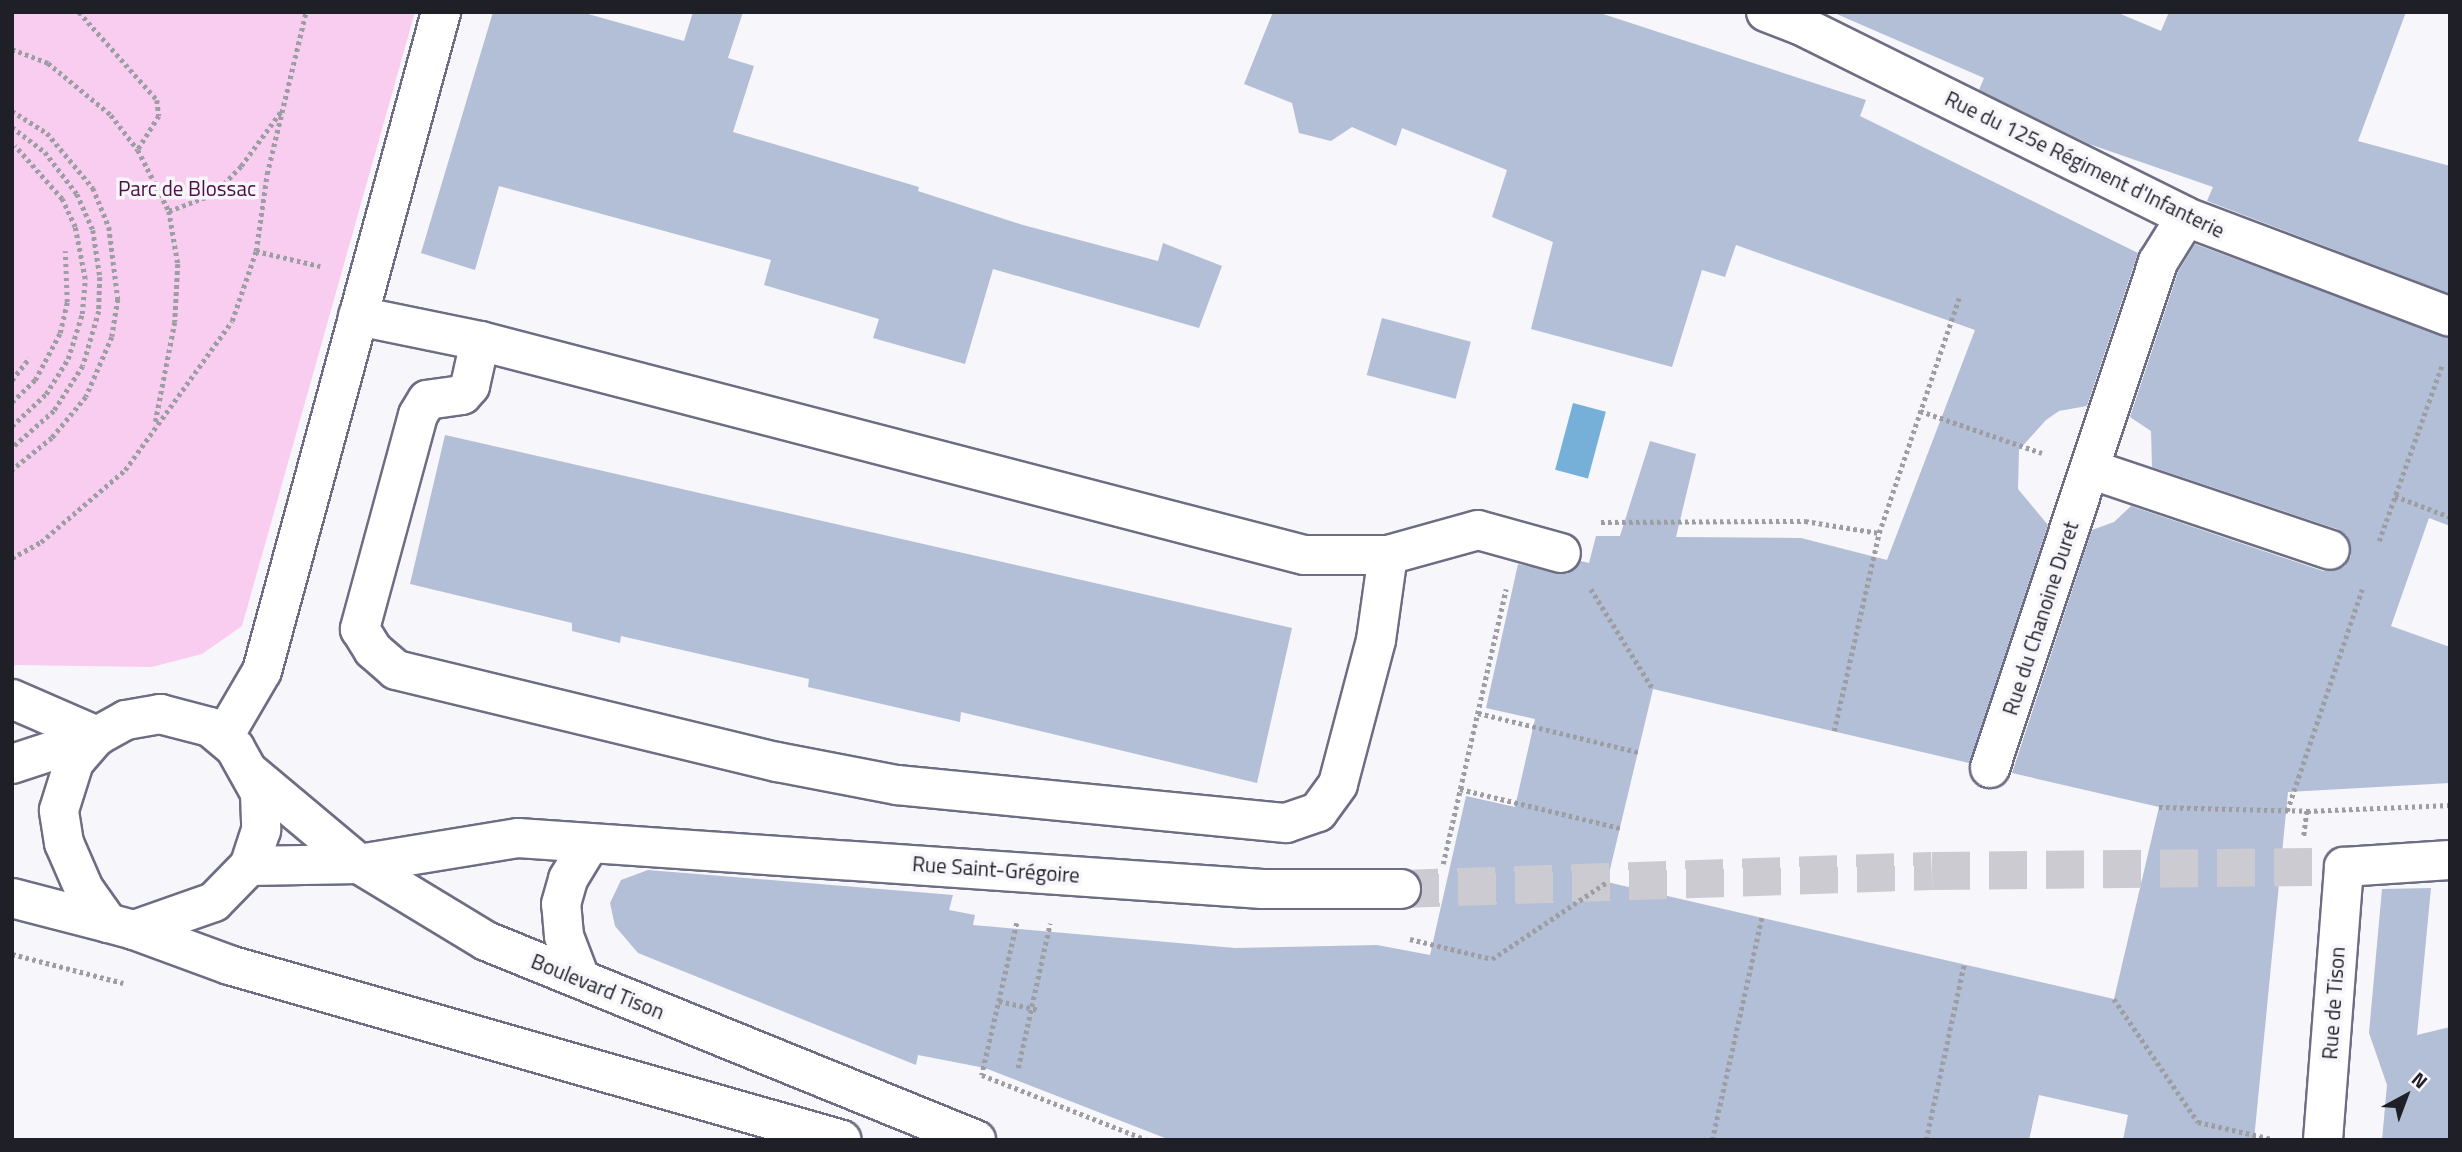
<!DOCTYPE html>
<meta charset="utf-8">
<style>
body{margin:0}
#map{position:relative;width:2462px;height:1152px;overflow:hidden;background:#f6f6fb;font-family:"Titillium Web",sans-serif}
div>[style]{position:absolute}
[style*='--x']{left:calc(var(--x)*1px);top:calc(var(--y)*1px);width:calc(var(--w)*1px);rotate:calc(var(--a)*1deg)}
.green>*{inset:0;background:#f9cdef}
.water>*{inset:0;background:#76b0d8;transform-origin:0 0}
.building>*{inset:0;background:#b3bfd6;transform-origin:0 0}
.minor-tunnel>*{height:38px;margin-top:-19px;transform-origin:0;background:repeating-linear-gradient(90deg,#cbcbd1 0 38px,transparent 0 57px)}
.path>*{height:4.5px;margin-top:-2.25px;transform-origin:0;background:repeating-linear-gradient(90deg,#9d9da4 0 3.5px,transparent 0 7px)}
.roads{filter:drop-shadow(2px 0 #6d6d83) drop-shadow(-2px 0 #6d6d83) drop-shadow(0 2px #6d6d83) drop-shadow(0 -2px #6d6d83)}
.minor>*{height:38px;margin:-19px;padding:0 19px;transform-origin:19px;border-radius:19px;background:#fff}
.major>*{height:38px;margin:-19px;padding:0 19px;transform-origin:19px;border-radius:19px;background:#fff}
span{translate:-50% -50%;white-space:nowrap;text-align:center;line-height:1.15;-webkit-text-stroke:7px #f6f6fb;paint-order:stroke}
.street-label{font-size:21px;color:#1f1f28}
.park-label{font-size:21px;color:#4e0f46}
.frame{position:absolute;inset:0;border:14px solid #1f1f28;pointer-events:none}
.north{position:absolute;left:2371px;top:1061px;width:70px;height:70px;-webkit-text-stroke:5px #f6f6fb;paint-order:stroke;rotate:41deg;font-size:19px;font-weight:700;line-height:28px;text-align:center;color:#1f1f28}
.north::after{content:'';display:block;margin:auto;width:24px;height:32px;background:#1f1f28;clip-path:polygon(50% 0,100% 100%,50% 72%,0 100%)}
</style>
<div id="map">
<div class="green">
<i style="clip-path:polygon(12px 12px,415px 12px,242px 626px,202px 654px,152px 667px,15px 665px,12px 672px)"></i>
</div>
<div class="water">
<i style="left:1573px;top:403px;width:34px;height:69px;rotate:15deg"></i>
</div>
<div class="building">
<i style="clip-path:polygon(493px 12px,581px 12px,684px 41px,693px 12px,743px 12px,728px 58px,754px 66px,733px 132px,919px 187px,918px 191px,1023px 225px,1158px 261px,1163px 243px,1222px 266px,1199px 328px,993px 269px,965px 364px,873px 338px,879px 319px,764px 285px,771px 260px,499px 186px,475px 270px,421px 253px)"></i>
<i style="clip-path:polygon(1273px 12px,1597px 12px,1866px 100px,1860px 116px,2138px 253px,2087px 406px,2059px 411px,2046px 420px,2019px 450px,2018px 489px,2048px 525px,1969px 763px,1653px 689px,1607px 882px,2114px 999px,2159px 807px,2012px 773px,2092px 530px,2114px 522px,2131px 506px,2323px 571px,2344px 567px,2351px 556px,2347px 536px,2337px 529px,2152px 467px,2151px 431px,2130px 417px,2178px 272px,2195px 244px,2450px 338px,2450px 526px,2429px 518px,2391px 626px,2450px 647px,2450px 783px,2288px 792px,2254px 1140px,2123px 1140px,2128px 1115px,2039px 1095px,2029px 1140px,1170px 1140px,985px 1068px,918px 1055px,916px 1065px,638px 953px,615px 926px,610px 903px,621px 880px,648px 870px,953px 895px,949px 910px,975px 915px,973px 925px,1235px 948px,1377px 945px,1430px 955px,1466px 796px,1515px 807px,1535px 719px,1486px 708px,1518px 564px,1567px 574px,1581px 561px,1589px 563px,1596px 536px,1620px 536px,1650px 441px,1696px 454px,1676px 537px,1801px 538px,1887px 560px,1975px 330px,1736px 245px,1725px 277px,1702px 270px,1672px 367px,1531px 329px,1553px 242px,1492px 217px,1507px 170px,1402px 128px,1396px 146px,1352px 127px,1331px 141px,1299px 133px,1292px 103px,1244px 84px)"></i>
<i style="clip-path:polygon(1832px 12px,2116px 12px,2161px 31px,2169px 12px,2406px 12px,2358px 141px,2450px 166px,2450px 294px,2207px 201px,2213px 187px,2089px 144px,1979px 90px,1984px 78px)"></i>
<i style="left:1382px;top:318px;width:92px;height:59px;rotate:15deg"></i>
<i style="clip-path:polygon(445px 435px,1292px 628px,1257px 783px,961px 712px,960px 722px,808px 687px,809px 679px,621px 636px,620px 643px,572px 631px,572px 623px,410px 584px)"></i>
<i style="clip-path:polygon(2431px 888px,2417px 1035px,2450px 1027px,2450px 1140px,2382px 1140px,2387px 1085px,2369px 1033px,2382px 889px)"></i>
</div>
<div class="minor-tunnel">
<i style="--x:1401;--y:889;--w:531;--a:-1.94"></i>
<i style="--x:1932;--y:871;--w:412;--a:-0.6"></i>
</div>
<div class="path">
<i style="--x:79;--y:12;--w:118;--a:48.4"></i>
<i style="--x:157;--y:100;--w:16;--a:83"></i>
<i style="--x:159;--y:116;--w:40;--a:122"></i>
<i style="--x:12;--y:49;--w:39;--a:21"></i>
<i style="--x:48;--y:63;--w:82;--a:39.5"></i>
<i style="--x:111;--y:115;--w:44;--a:52.4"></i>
<i style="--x:138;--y:150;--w:68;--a:63.1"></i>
<i style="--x:169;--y:211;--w:54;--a:80.4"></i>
<i style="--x:178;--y:264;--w:58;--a:93"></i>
<i style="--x:175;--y:322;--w:105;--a:101"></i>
<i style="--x:12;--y:111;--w:41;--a:32.2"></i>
<i style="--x:47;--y:133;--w:72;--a:50.1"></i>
<i style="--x:93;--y:188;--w:42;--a:67.7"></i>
<i style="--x:109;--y:227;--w:73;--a:82.9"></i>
<i style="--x:118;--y:299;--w:38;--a:99"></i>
<i style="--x:112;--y:337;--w:65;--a:113.4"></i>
<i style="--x:86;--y:397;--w:53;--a:129.7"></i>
<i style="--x:52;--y:438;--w:51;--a:141.3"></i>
<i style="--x:12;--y:127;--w:41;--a:37.1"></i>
<i style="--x:45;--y:152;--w:53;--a:52.7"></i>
<i style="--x:77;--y:194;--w:39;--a:66"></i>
<i style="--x:93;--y:230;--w:48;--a:81.5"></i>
<i style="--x:100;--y:277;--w:34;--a:92"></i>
<i style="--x:99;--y:311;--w:57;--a:106.2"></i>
<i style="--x:83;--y:366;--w:54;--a:122.8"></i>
<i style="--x:54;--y:411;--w:56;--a:138.6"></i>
<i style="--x:169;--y:211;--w:48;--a:-20.7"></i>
<i style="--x:214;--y:194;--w:39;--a:-46"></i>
<i style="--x:241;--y:166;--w:69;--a:-53.8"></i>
<i style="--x:256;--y:251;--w:66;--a:13.2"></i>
<i style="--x:12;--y:380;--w:28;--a:-52"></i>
<i style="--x:12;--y:402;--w:32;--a:-44"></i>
<i style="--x:35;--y:380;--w:53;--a:-62"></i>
<i style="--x:60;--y:333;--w:32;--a:-77"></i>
<i style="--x:67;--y:302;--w:51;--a:-92.2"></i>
<i style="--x:1920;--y:411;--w:129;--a:19"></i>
<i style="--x:12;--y:426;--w:47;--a:-43.3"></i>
<i style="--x:46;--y:394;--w:41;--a:-57.8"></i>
<i style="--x:68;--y:359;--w:47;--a:-72.7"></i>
<i style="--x:82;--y:314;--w:35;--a:-85"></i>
<i style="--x:85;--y:279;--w:53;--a:-100.9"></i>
<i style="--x:75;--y:227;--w:31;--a:-115"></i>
<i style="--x:62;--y:199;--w:71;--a:-131.6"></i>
<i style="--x:2395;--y:496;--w:59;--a:20.9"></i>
<i style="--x:1601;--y:522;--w:204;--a:-0.3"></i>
<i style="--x:1805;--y:521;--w:75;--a:9.2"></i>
<i style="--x:2379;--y:541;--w:187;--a:-70.3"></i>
<i style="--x:12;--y:558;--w:33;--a:-29"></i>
<i style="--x:41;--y:542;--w:111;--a:-40.6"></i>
<i style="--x:125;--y:470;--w:183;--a:-54.3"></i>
<i style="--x:232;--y:321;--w:74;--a:-71.1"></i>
<i style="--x:256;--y:251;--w:78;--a:-81.9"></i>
<i style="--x:267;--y:174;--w:167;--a:-76.5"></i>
<i style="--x:1591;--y:589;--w:118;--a:58.2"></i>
<i style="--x:1478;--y:713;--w:165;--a:13.7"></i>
<i style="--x:1834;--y:731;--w:203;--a:-77.2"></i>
<i style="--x:1879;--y:533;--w:248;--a:-71.2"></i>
<i style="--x:1460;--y:789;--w:165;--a:13.7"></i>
<i style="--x:2159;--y:807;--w:148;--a:1.5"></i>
<i style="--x:2307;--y:811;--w:25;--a:97"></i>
<i style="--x:2287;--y:811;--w:234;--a:-71.3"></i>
<i style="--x:2307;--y:811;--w:143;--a:-2.4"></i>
<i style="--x:1443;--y:864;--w:282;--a:-77.1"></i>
<i style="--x:1017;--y:923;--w:156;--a:103"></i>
<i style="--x:982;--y:1075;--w:177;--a:21.5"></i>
<i style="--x:1410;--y:939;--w:84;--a:13.7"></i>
<i style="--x:1492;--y:959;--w:138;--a:-33.8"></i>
<i style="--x:12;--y:954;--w:115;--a:14.6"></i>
<i style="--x:2114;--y:999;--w:149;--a:55.7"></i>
<i style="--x:2198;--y:1122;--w:76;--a:12.9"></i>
<i style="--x:999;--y:1001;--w:41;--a:12.7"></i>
<i style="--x:1018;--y:1068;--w:148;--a:-77.5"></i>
<i style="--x:1712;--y:1140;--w:229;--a:-77.4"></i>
<i style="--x:1926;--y:1140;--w:180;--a:-77.8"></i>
</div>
<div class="roads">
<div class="minor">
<i style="--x:1766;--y:12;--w:36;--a:21"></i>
<i style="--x:1800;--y:25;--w:431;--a:26.4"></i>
<i style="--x:2186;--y:217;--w:282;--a:20.7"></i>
<i style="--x:358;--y:316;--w:125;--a:11.6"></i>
<i style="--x:480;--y:341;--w:851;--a:14.56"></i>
<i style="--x:1304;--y:555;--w:84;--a:0"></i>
<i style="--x:1388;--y:555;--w:93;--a:-15.5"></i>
<i style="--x:1478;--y:530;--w:86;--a:15.5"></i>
<i style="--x:480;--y:341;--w:46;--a:102.5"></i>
<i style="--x:470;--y:386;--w:12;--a:132"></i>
<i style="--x:462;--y:395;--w:35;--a:172"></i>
<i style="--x:427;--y:400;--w:17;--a:121"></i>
<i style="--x:418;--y:415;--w:222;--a:105.2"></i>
<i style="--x:360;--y:629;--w:25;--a:58"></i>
<i style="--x:373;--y:650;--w:30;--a:41"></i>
<i style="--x:396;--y:670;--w:392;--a:13.6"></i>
<i style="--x:777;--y:762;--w:122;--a:10.9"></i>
<i style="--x:897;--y:785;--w:391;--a:5.6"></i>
<i style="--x:1286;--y:823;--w:34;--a:-19"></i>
<i style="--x:1318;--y:812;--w:34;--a:-54"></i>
<i style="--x:1338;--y:784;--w:149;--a:-75.2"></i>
<i style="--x:1376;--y:640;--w:86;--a:-82"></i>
<i style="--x:2090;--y:469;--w:253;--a:18.6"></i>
<i style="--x:12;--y:699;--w:93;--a:23.5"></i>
<i style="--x:224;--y:736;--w:75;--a:-59.7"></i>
<i style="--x:262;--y:671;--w:683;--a:-74.8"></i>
<i style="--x:1990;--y:768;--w:533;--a:-71.63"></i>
<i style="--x:2158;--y:262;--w:53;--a:-58.1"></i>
<i style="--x:359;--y:864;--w:161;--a:-9.3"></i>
<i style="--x:518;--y:838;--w:746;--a:3.92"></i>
<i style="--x:1262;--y:889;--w:139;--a:0"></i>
<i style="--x:580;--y:978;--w:45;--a:-110.9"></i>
<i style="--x:564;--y:936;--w:32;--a:-95"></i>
<i style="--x:561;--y:904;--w:26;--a:-74"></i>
<i style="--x:568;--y:879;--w:42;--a:-58.6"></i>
<i style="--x:2323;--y:1140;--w:274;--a:-85.6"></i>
<i style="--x:2344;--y:867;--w:106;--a:-3.8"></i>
</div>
<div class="major">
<i style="--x:160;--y:714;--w:52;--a:14.6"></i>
<i style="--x:210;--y:727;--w:33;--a:40"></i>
<i style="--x:235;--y:748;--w:51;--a:60.9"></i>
<i style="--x:260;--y:793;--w:37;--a:88"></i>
<i style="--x:261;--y:830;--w:38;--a:108"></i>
<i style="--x:249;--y:866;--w:50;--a:134.2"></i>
<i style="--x:214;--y:902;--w:85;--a:160.7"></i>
<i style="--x:134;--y:930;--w:27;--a:-165"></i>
<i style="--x:108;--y:923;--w:42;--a:-125.2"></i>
<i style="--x:84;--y:889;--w:50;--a:-113.5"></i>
<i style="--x:64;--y:843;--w:33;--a:-99"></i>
<i style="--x:59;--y:810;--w:50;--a:-72.6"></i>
<i style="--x:74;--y:762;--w:35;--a:-49"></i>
<i style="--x:97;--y:736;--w:33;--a:-29"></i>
<i style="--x:126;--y:720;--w:35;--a:-10"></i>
<i style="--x:12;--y:764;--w:89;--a:-18.2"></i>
<i style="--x:253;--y:775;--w:138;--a:40"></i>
<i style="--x:359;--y:864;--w:149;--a:31.2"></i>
<i style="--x:486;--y:941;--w:529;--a:22.1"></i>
<i style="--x:249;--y:866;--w:110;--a:-1"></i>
<i style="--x:12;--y:898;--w:99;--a:14.6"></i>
<i style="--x:134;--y:930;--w:101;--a:20.2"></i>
<i style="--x:229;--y:965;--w:637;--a:15.93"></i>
</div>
</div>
<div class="street-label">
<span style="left:2085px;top:164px;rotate:26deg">Rue du 125e Régiment d'Infanterie</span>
<span style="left:2040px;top:618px;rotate:-72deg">Rue du Chanoine Duret</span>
<span style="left:996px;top:869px;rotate:4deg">Rue Saint-Grégoire</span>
<span style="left:598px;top:986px;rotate:22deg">Boulevard Tison</span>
<span style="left:2333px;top:1003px;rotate:-86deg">Rue de Tison</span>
</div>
<div class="park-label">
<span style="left:187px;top:188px">Parc de Blossac</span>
</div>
<div class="frame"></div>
<div class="north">N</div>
</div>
